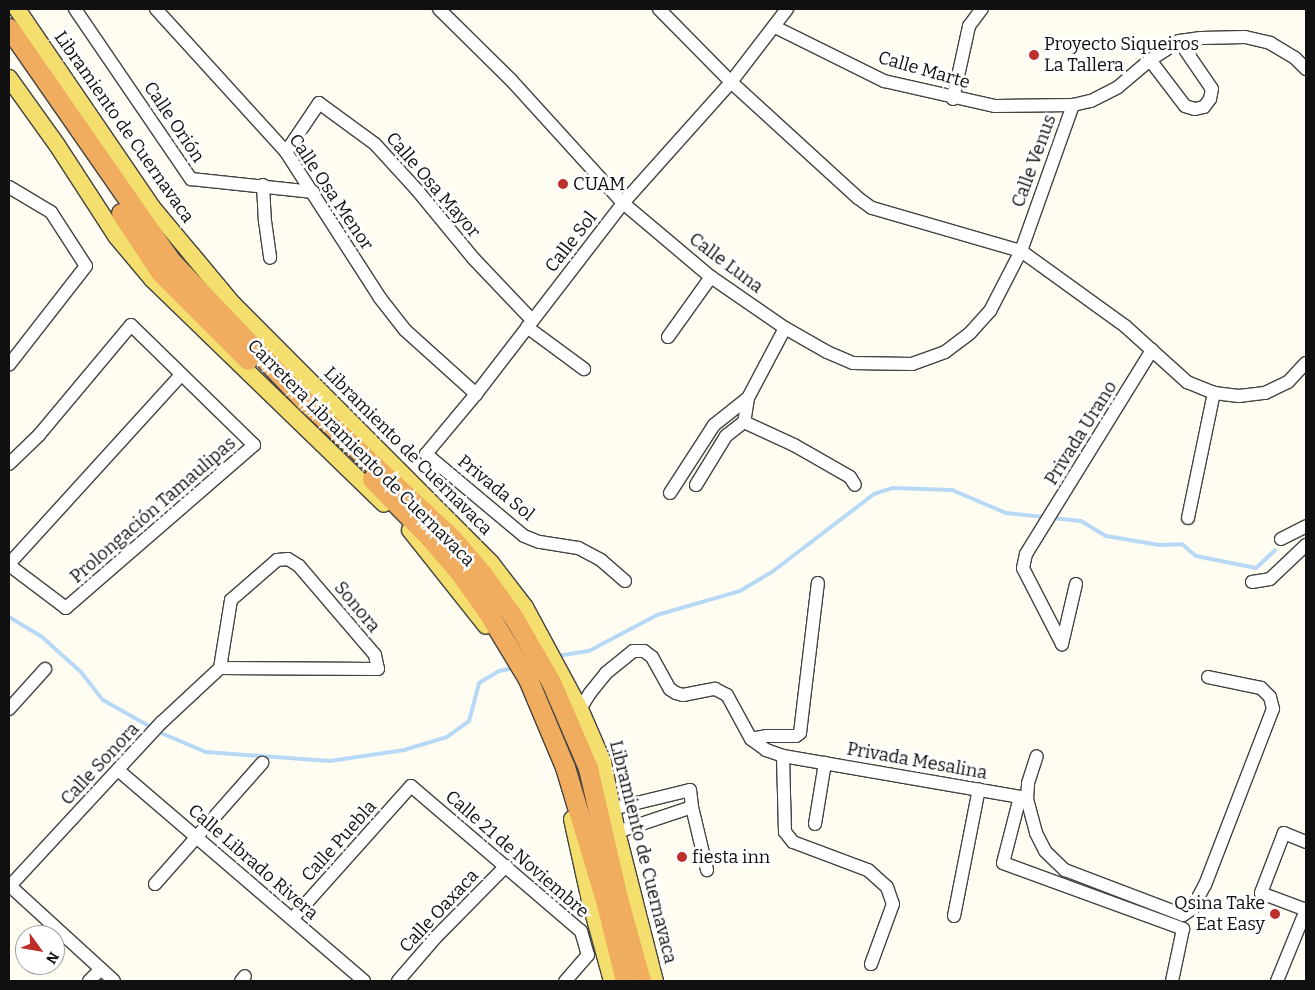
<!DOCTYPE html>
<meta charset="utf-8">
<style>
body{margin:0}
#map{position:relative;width:1315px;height:990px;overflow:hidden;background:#fffdf2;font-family:Bitter,serif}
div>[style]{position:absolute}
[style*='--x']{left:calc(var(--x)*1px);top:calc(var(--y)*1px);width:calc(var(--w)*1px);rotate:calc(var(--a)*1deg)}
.stream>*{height:4px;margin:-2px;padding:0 2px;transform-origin:2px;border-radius:2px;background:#b8d9f5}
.roads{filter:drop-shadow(1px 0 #434343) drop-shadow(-1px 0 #434343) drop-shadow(0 1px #434343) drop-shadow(0 -1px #434343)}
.minor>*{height:12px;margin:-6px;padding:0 6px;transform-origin:6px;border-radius:6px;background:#fff}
.major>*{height:16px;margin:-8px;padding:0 8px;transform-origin:8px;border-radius:8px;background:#f4de6d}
.highway>*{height:19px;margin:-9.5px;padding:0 9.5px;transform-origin:9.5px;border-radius:9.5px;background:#f0ac5f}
.dots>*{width:14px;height:14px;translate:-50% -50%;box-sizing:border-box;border:2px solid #fff;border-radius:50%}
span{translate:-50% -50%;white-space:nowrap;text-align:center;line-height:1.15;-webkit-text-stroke:5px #fff;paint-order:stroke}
.poi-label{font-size:18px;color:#101010}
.left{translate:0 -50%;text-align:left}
.right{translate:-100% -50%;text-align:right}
.street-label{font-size:18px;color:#101010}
.frame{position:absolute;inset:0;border:10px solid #101010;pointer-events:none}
.north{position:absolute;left:15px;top:925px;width:50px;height:50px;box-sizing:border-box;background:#fff;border:1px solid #9f9f9f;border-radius:50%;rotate:122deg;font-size:14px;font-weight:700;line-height:20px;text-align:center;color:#101010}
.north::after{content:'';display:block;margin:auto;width:18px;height:22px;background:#bc2f2b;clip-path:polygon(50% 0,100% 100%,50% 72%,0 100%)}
</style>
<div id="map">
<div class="stream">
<i style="--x:1052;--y:518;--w:29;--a:6"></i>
<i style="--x:1081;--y:521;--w:29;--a:31"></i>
<i style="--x:1106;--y:536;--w:54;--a:9.6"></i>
<i style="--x:1159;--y:545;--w:23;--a:-2"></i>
<i style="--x:1182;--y:544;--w:18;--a:41"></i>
<i style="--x:1196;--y:556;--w:61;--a:11.3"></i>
<i style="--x:1256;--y:568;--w:26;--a:-43"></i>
<i style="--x:9;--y:617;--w:39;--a:31"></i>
<i style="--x:42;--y:637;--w:52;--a:41.9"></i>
<i style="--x:81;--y:672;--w:36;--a:52"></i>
<i style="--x:103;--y:700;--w:67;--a:29.6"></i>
<i style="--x:161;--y:733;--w:49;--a:22.9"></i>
<i style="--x:206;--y:752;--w:124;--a:4.2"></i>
<i style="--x:330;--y:761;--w:75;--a:-8.5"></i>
<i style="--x:404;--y:750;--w:45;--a:-16.8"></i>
<i style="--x:447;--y:737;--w:27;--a:-36"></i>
<i style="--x:469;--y:721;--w:39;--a:-75"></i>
<i style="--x:479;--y:683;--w:23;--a:-31"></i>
<i style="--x:499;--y:671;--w:16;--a:-11"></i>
<i style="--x:557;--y:656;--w:32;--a:-9"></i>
<i style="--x:589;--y:651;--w:77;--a:-27.9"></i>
<i style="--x:657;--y:615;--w:86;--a:-16.1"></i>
<i style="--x:740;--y:591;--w:37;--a:-31"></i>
<i style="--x:772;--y:572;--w:128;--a:-37.4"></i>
<i style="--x:874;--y:494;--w:20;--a:-18"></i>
<i style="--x:893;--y:488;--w:59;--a:1.9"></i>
<i style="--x:952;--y:490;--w:59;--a:23.1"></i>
<i style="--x:1006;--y:513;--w:39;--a:6"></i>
</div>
<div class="roads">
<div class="minor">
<i style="--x:75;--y:9;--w:206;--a:55.7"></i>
<i style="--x:191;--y:179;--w:123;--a:6.1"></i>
<i style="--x:156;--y:9;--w:193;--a:47.7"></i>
<i style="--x:286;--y:152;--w:174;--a:57.2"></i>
<i style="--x:380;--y:298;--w:41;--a:52"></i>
<i style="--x:405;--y:330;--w:96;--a:42"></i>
<i style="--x:439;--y:9;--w:101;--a:44.6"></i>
<i style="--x:511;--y:80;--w:166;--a:47.7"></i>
<i style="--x:623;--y:203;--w:115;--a:40.1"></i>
<i style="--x:711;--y:277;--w:90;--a:34.6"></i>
<i style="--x:785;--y:328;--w:48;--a:29.7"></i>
<i style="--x:827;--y:352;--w:28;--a:23"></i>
<i style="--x:853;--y:363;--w:59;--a:1"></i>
<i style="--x:912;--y:364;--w:35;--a:-20"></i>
<i style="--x:945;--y:352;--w:31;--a:-37"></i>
<i style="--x:970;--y:333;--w:30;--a:-48"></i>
<i style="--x:990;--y:311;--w:68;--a:-62.7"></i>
<i style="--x:1021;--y:251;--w:155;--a:-70.4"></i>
<i style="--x:659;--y:9;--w:103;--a:45.4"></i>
<i style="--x:731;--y:82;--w:172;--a:42.4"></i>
<i style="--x:858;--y:198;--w:17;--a:36"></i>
<i style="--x:872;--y:208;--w:155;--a:16.1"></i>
<i style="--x:1021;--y:251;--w:128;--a:35.8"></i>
<i style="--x:1125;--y:326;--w:84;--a:42.1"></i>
<i style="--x:1187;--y:382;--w:29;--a:22"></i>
<i style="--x:1214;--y:393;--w:25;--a:7"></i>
<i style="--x:1239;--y:396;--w:26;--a:-7"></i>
<i style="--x:1265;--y:393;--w:25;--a:-26"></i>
<i style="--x:1288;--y:382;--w:26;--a:-47"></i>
<i style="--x:775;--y:27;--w:122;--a:26.4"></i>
<i style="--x:884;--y:81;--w:114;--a:12.7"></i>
<i style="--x:995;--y:106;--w:78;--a:-0.7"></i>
<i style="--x:1073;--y:105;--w:18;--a:-13"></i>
<i style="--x:1091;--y:101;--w:30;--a:-27"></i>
<i style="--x:1118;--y:87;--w:42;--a:-40.2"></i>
<i style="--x:1150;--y:60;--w:35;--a:-33"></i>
<i style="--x:1179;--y:41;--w:22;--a:-8"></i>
<i style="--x:1201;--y:38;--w:44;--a:-1.3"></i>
<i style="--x:1245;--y:37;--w:26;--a:13"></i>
<i style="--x:1270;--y:43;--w:29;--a:31"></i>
<i style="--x:1295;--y:58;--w:16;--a:45"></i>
<i style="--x:1150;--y:60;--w:58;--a:52.7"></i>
<i style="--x:1185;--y:106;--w:10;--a:17"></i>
<i style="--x:1195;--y:109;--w:9;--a:-13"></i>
<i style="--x:1204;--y:107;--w:10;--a:-53"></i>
<i style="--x:1210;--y:99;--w:10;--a:-79"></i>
<i style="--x:1212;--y:89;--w:58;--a:-124.5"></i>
<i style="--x:953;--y:99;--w:75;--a:-77.6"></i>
<i style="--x:969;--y:26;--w:21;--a:-53"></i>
<i style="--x:286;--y:152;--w:59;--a:-56"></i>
<i style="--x:319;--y:103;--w:69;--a:36.2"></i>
<i style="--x:375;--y:144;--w:62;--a:47.6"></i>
<i style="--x:417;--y:190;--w:88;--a:50.5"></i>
<i style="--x:473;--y:258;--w:86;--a:46.4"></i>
<i style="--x:263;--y:185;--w:36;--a:87"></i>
<i style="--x:265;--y:221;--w:37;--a:82"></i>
<i style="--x:9;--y:187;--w:49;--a:30.8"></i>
<i style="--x:51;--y:212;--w:64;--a:57.1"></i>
<i style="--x:86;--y:266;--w:125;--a:127.9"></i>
<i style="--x:527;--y:327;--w:71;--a:36.4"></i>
<i style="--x:668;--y:337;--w:74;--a:-54.4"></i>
<i style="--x:748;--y:398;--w:24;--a:99"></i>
<i style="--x:744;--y:422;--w:55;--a:24.7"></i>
<i style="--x:794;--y:445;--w:64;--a:29.7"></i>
<i style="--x:850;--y:477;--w:9;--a:58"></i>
<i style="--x:9;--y:464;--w:42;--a:-44"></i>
<i style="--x:39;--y:435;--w:143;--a:-50.1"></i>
<i style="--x:131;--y:325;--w:172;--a:44.3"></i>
<i style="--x:254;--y:445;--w:249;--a:139.1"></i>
<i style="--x:66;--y:608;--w:71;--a:-143"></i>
<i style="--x:696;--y:485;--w:57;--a:-58.5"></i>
<i style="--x:726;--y:436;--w:23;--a:-38"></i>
<i style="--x:670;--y:493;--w:81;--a:-57.1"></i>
<i style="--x:714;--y:425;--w:43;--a:-38.5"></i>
<i style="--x:748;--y:398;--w:79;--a:-62.1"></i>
<i style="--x:1188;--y:518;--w:128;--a:-78.3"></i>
<i style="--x:1281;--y:539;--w:28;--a:-27"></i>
<i style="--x:288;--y:559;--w:13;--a:32"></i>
<i style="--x:299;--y:566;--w:117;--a:49.5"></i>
<i style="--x:375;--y:655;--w:14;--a:78"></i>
<i style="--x:378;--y:669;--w:158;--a:-179.6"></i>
<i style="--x:220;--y:668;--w:69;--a:-80.8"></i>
<i style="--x:231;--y:600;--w:61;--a:-41"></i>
<i style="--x:277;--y:560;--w:11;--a:-5"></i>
<i style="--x:9;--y:564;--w:256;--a:-47.7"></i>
<i style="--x:625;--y:581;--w:32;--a:-139"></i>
<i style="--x:601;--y:560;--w:26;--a:-152"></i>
<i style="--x:578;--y:548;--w:39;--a:-171"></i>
<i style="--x:539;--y:542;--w:16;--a:-158"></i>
<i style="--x:524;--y:536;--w:128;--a:-140.1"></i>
<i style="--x:426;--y:454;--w:78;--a:-50.2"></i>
<i style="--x:476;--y:394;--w:241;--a:-52.4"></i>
<i style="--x:623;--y:203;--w:162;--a:-48.2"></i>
<i style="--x:731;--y:82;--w:92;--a:-52.5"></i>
<i style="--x:1252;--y:582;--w:18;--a:-9"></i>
<i style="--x:1270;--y:579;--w:50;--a:-43.4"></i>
<i style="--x:1076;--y:584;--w:62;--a:103.1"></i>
<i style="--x:1062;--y:644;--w:85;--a:-117.2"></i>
<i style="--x:1023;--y:568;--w:14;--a:-78"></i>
<i style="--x:1026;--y:554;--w:240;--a:-58.3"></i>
<i style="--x:9;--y:709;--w:54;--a:-48"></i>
<i style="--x:580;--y:709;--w:19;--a:-58"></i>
<i style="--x:590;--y:693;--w:26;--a:-51"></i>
<i style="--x:606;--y:673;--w:35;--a:-39"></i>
<i style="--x:633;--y:651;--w:11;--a:0"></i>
<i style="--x:644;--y:651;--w:10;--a:37"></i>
<i style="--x:652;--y:657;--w:37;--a:61"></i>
<i style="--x:670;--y:689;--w:7;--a:34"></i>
<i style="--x:676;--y:693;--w:7;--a:16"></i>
<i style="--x:683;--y:695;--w:33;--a:-11"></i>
<i style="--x:715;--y:689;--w:13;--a:27"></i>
<i style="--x:727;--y:695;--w:50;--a:61.4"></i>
<i style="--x:751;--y:739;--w:19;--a:36"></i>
<i style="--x:766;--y:750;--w:18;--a:19"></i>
<i style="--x:783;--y:756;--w:241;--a:9.8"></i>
<i style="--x:1020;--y:797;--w:68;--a:104.4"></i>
<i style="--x:1003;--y:863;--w:192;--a:20.1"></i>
<i style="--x:1183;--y:929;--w:53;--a:101.9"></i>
<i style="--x:751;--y:739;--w:15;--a:-11"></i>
<i style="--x:766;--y:736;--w:30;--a:0"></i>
<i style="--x:796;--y:736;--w:5;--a:-37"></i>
<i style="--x:800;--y:733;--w:151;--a:-83.2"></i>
<i style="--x:783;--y:756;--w:76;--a:88.5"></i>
<i style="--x:785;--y:832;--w:13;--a:51"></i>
<i style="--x:793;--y:842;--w:80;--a:20.5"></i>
<i style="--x:868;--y:870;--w:25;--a:42"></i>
<i style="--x:887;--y:887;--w:18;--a:71"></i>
<i style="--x:893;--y:904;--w:64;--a:110.1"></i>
<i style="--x:118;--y:770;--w:324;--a:40.6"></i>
<i style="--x:1020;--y:797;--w:7;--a:16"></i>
<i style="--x:1027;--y:799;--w:35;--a:75"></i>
<i style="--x:1036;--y:833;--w:20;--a:63"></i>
<i style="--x:1045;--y:851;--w:28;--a:44"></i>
<i style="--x:1065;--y:870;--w:126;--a:20.9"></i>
<i style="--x:1183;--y:915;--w:11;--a:-34"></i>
<i style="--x:1192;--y:909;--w:27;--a:-62"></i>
<i style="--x:1205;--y:885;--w:189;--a:-68.9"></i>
<i style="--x:1273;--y:709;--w:12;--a:-104"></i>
<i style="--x:1270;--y:697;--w:13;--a:-135"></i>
<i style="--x:1261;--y:688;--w:54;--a:-168.3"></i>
<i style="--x:1027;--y:799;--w:16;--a:-86"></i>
<i style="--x:1028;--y:783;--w:28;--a:-72"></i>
<i style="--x:692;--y:807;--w:65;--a:76.6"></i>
<i style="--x:612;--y:809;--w:80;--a:-13.7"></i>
<i style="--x:690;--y:790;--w:17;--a:83"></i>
<i style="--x:692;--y:807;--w:79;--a:161.6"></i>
<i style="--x:815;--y:824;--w:62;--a:-80.7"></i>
<i style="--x:1306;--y:842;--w:24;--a:-158"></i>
<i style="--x:1284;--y:833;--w:64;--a:111"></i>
<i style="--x:1261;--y:893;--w:48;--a:20.7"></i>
<i style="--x:155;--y:884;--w:162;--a:-48.5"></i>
<i style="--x:9;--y:885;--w:142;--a:42.4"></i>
<i style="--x:9;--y:887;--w:225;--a:-47.2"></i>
<i style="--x:162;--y:722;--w:79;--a:-43"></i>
<i style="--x:954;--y:916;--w:129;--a:-78.9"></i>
<i style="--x:293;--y:918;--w:177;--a:-48.2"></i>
<i style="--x:411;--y:786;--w:223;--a:40.5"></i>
<i style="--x:581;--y:931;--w:25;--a:74"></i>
<i style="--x:588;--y:955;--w:35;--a:131"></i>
<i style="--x:89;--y:981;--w:17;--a:-45"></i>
<i style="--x:241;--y:981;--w:6;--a:-51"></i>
<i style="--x:398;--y:981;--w:58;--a:-49.2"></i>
<i style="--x:436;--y:937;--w:100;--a:-45.4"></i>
<i style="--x:1277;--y:981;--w:77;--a:-67.8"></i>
</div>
<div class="major">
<i style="--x:17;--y:9;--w:240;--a:55.7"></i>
<i style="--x:152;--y:207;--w:62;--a:50.2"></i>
<i style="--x:192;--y:255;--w:64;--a:50.1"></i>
<i style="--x:233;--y:304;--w:366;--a:45.1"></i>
<i style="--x:491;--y:563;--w:56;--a:52.3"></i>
<i style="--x:525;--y:607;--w:116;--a:61.7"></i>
<i style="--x:580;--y:709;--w:58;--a:66.5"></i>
<i style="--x:603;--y:762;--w:71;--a:78.7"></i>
<i style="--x:617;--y:832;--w:154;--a:75.7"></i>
<i style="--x:9;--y:78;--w:82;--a:54.4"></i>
<i style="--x:57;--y:145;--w:108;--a:57"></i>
<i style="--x:116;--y:236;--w:56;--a:50.1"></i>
<i style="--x:152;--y:279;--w:323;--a:44.1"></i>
<i style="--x:410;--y:530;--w:122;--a:51.6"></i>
<i style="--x:572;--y:819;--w:84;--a:77.6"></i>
<i style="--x:590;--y:901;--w:83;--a:74.6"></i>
</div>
<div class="highway">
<i style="--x:9;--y:28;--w:284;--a:55.2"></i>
<i style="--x:171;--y:261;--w:192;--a:46.3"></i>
<i style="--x:304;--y:400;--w:201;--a:43"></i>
<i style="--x:451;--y:537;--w:48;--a:49.3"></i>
<i style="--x:482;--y:573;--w:55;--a:54.6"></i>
<i style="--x:514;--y:618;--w:74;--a:60"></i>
<i style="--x:551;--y:682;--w:94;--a:66.7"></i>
<i style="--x:588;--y:768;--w:133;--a:77"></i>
<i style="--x:618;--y:898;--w:86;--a:74.5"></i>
<i style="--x:121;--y:213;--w:71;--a:56.5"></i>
<i style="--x:160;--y:272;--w:124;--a:45"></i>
<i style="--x:372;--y:479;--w:81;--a:45.5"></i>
<i style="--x:429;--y:537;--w:48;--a:49.3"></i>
<i style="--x:460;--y:573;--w:52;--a:55.1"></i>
<i style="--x:490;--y:616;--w:74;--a:58.9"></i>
<i style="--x:528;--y:679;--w:95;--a:67.2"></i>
<i style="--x:565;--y:767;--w:139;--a:73.3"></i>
<i style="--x:605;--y:900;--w:83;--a:76.1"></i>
</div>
</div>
<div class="dots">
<i style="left:1034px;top:55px;background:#bc2f2b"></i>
<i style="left:563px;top:184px;background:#bc2f2b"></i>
<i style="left:682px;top:857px;background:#bc2f2b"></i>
<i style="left:1275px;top:914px;background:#bc2f2b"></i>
</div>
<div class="poi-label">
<span class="left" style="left:1044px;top:55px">Proyecto Siqueiros<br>La Tallera</span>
<span class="left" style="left:573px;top:184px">CUAM</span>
<span class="left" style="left:692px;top:857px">fiesta inn</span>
<span class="right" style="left:1265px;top:914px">Qsina Take<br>Eat Easy</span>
</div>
<div class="street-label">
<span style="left:924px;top:70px;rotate:16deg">Calle Marte</span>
<span style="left:174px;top:122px;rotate:56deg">Calle Orión</span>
<span style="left:124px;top:127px;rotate:55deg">Libramiento de Cuernavaca</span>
<span style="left:1034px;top:161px;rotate:-70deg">Calle Venus</span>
<span style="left:433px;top:185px;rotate:49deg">Calle Osa Mayor</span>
<span style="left:331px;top:192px;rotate:56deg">Calle Osa Menor</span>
<span style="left:571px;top:242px;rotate:-52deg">Calle Sol</span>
<span style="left:726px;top:263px;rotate:37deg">Calle Luna</span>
<span style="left:1081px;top:433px;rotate:-58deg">Privada Urano</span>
<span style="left:408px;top:451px;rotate:45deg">Libramiento de Cuernavaca</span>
<span style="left:361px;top:453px;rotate:45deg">Carretera Libramiento de Cuernavaca</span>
<span style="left:496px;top:488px;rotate:39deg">Privada Sol</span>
<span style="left:153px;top:510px;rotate:-41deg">Prolongación Tamaulipas</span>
<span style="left:357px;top:607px;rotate:50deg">Sonora</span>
<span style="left:917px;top:761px;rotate:10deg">Privada Mesalina</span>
<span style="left:100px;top:764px;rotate:-47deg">Calle Sonora</span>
<span style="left:339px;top:841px;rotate:-48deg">Calle Puebla</span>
<span style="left:643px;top:852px;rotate:76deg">Libramiento de Cuernavaca</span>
<span style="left:517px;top:854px;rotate:41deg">Calle 21 de Noviembre</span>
<span style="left:253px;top:862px;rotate:41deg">Calle Librado Rivera</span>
<span style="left:439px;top:911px;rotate:-47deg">Calle Oaxaca</span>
</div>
<div class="frame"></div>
<div class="north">N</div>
</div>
